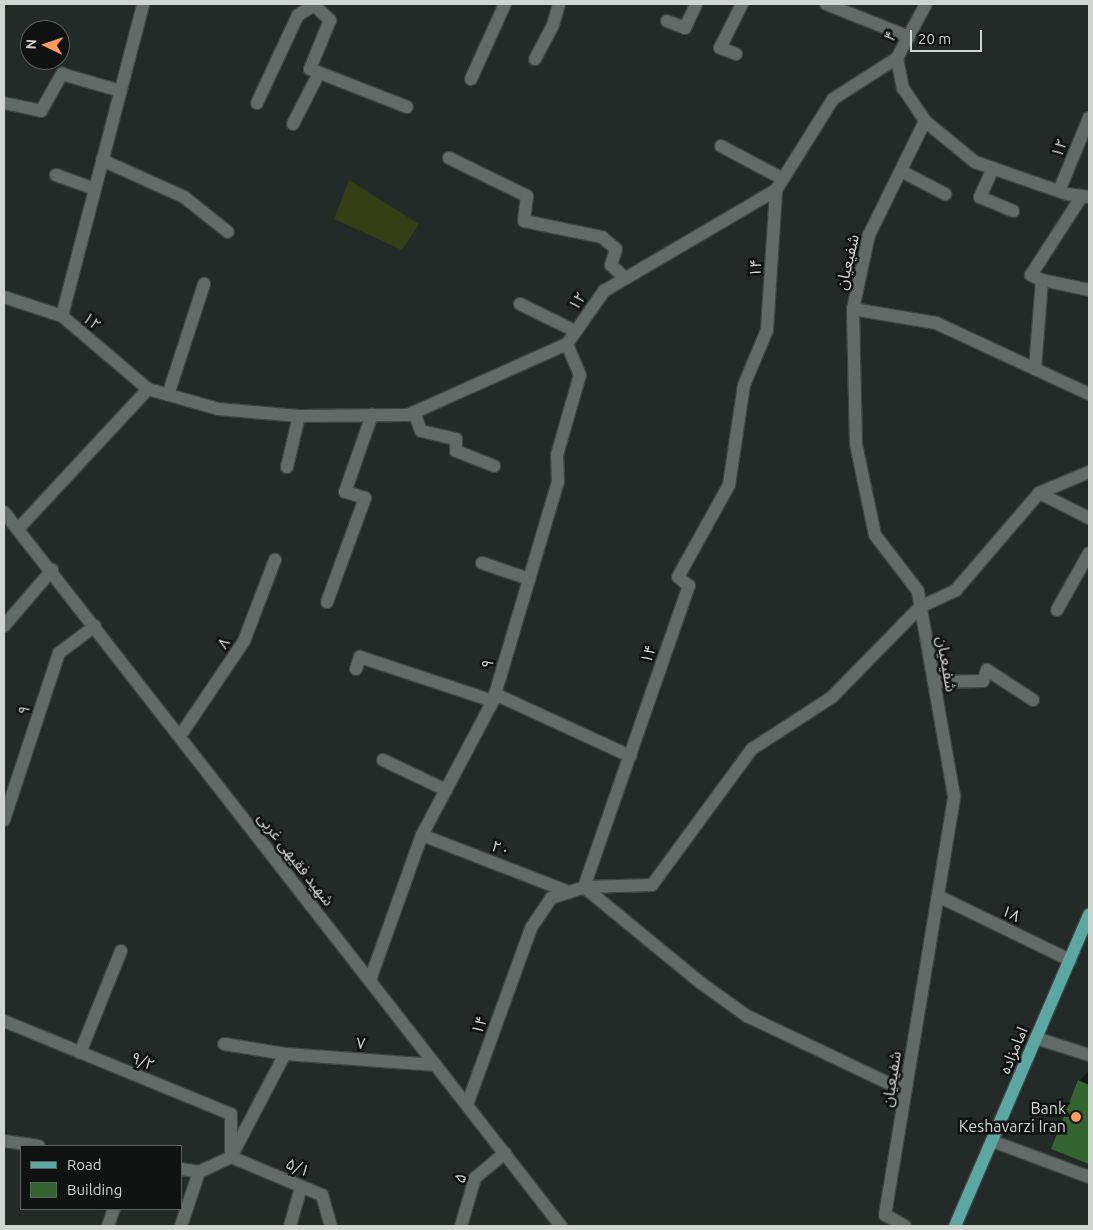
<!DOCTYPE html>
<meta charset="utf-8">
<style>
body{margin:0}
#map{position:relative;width:1093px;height:1230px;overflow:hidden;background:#232a27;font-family:Ubuntu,"Noto Sans Arabic",sans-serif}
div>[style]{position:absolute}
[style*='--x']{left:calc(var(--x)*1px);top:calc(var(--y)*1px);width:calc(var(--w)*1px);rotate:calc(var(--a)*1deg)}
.green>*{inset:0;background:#353e15}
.shadow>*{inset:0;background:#0007}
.building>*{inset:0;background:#346531}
.roads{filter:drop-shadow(1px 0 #3f4542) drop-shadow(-1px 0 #3f4542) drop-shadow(0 1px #3f4542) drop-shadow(0 -1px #3f4542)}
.minor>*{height:12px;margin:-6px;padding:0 6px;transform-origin:6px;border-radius:6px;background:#626b67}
.major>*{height:12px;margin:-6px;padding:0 6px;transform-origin:6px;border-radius:6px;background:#5aa8a1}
.dots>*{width:14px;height:14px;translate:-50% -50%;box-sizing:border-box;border:2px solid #0f1210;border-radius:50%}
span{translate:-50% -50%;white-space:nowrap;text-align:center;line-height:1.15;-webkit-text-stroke:5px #0f1210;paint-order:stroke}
.street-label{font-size:16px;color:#d0d5d2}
.poi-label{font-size:16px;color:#d0d5d2}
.right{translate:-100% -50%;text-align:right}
.frame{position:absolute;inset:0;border:5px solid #d0d5d2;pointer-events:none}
.legend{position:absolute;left:20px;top:1145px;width:162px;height:65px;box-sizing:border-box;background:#0f1210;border:1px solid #5c605e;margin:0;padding:6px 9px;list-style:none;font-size:15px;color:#d0d5d2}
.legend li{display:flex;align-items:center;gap:10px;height:25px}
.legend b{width:25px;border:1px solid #5c605e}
.north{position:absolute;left:20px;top:20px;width:50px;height:50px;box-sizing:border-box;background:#0f1210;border:1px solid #5c605e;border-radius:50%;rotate:273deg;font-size:14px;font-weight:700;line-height:20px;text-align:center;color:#d0d5d2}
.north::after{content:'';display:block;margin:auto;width:18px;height:22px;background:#ff9b5b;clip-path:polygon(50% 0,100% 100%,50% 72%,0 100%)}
.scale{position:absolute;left:910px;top:30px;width:72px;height:22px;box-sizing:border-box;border:2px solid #d0d5d2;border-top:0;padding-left:6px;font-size:15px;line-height:18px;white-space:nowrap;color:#d0d5d2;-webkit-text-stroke:4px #0f1210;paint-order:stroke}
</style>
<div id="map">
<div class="green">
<i style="clip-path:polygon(349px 180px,419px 224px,402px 250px,334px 219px)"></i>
</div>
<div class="shadow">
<i style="clip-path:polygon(1089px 1071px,1089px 1162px,1053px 1148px,1079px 1081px)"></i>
</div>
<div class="building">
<i style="clip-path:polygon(1078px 1080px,1089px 1085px,1089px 1164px,1051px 1149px)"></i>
</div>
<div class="roads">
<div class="minor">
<i style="--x:826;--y:4;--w:89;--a:21.7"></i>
<i style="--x:315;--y:6;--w:21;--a:43"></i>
<i style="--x:330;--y:20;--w:53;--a:112.2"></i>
<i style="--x:310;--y:69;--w:104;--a:21.4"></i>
<i style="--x:667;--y:21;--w:19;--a:21"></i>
<i style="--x:685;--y:28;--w:26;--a:-65"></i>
<i style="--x:736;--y:54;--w:17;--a:-159"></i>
<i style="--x:720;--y:48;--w:49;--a:-63.4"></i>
<i style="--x:897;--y:58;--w:31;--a:79"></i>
<i style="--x:903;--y:88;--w:40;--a:56"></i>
<i style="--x:925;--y:121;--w:65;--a:39.4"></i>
<i style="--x:975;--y:162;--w:97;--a:19.2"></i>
<i style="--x:1067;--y:194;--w:22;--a:8"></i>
<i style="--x:535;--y:59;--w:38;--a:-62"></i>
<i style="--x:553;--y:25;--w:22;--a:-74"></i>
<i style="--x:471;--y:79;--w:82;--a:-65.6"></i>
<i style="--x:4;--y:103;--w:38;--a:12"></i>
<i style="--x:41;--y:111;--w:43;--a:-60.4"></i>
<i style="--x:62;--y:74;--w:61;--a:16.1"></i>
<i style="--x:257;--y:103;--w:97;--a:-65"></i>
<i style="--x:298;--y:15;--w:21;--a:-31"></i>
<i style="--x:293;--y:124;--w:57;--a:-63"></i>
<i style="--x:721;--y:146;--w:70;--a:28"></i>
<i style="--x:449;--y:158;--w:87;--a:26"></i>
<i style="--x:527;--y:196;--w:25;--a:97"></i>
<i style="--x:524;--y:221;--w:80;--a:11.6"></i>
<i style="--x:602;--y:237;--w:18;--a:41"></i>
<i style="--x:616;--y:249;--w:17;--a:107"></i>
<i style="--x:611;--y:265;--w:19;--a:43"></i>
<i style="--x:102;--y:160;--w:90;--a:24.3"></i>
<i style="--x:184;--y:197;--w:56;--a:38.5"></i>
<i style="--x:993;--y:168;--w:32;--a:114"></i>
<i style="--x:980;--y:197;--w:36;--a:23"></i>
<i style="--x:901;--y:171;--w:50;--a:27.6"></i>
<i style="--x:56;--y:175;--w:41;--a:19.7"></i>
<i style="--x:1059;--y:191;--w:79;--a:-67.7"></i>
<i style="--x:1042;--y:280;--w:48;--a:12"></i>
<i style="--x:4;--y:297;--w:61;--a:18.1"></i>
<i style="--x:62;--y:316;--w:113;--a:40.3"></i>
<i style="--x:520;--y:304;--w:61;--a:26.1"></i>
<i style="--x:853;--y:309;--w:84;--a:9.6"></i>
<i style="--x:936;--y:323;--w:169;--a:24.9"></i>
<i style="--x:62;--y:316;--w:322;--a:-75.4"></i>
<i style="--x:1035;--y:369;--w:89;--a:-85.5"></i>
<i style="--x:1042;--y:280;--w:12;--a:-156"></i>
<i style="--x:1031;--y:275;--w:94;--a:-57.2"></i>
<i style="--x:168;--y:395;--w:117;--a:-72"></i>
<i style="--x:414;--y:412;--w:20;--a:70"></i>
<i style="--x:421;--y:431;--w:36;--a:13"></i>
<i style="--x:456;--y:439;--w:12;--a:90"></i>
<i style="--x:456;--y:451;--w:41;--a:21.5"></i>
<i style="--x:287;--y:467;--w:52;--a:-76.8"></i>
<i style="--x:1039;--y:493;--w:56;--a:26.6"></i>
<i style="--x:4;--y:512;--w:906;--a:52.04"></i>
<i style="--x:18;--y:529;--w:191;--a:-47.1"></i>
<i style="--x:148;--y:389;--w:73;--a:15.9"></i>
<i style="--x:218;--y:409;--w:81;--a:4.9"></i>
<i style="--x:299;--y:416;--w:109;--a:-0.5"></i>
<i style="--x:408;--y:415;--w:174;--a:-24.1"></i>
<i style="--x:567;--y:344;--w:65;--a:-55.1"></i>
<i style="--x:604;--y:291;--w:199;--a:-30.4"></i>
<i style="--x:776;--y:190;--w:107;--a:-57.9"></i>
<i style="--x:833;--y:99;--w:76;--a:-32.6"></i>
<i style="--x:897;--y:58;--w:61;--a:-61.8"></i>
<i style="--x:482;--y:563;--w:50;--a:18.8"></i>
<i style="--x:327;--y:602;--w:111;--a:-69.9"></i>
<i style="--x:365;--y:498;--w:21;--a:-163"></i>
<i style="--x:345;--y:492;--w:82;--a:-70.7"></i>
<i style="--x:1057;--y:610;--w:65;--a:-60.7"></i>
<i style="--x:4;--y:626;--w:74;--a:-49.4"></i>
<i style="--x:356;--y:669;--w:13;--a:-72"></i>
<i style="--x:360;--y:657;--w:140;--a:18.3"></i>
<i style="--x:934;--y:682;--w:49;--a:-1.2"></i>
<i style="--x:983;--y:681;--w:12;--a:-70"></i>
<i style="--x:987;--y:670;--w:55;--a:33.1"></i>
<i style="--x:495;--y:694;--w:149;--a:24.7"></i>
<i style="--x:180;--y:736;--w:115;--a:-56"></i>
<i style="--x:244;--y:641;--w:87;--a:-69.1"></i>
<i style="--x:383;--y:760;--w:70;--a:25.5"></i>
<i style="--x:4;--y:820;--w:176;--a:-71.8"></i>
<i style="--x:59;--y:653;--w:45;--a:-36.9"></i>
<i style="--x:422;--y:835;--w:158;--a:21.2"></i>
<i style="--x:584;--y:887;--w:68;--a:-1.7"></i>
<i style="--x:652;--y:885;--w:169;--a:-53.7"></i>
<i style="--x:752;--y:749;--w:95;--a:-33"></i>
<i style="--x:832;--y:697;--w:126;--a:-45.6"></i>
<i style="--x:920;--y:607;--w:40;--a:-25"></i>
<i style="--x:956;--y:590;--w:128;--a:-49.4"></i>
<i style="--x:1039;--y:493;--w:54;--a:-22.8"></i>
<i style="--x:584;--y:887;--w:151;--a:39.4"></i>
<i style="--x:701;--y:983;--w:57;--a:35.7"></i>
<i style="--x:747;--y:1016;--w:175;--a:25.4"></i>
<i style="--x:938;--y:896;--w:147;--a:25.9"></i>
<i style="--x:370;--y:980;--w:154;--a:-70.3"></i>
<i style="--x:422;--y:835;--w:152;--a:-62.1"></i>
<i style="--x:493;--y:701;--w:228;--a:-73.5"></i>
<i style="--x:558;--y:482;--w:27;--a:-92"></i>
<i style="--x:557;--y:455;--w:83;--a:-74"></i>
<i style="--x:580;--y:375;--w:34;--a:-113"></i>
<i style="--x:4;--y:1021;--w:245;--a:22.3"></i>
<i style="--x:231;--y:1114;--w:43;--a:90"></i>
<i style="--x:1036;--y:1038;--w:56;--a:17.8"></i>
<i style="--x:224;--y:1044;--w:62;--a:9.3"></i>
<i style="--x:80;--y:1053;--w:110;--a:-68.1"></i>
<i style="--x:467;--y:1105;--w:188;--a:-70.1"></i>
<i style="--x:531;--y:928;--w:36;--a:-56"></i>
<i style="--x:551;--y:898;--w:35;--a:-18"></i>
<i style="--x:584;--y:887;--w:319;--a:-70.8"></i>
<i style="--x:689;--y:586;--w:14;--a:-141"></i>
<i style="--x:678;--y:577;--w:105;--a:-61"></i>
<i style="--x:729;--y:485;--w:101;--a:-81.5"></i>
<i style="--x:744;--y:385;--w:60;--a:-67.3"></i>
<i style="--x:767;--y:330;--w:140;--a:-86.3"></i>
<i style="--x:4;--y:1141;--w:35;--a:8"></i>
<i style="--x:992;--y:1141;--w:103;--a:20.4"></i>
<i style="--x:232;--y:1155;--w:114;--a:-62.3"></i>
<i style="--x:285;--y:1054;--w:151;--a:4.2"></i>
<i style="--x:231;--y:1157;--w:99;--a:22.7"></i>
<i style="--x:322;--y:1195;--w:32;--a:74"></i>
<i style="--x:181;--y:1169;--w:18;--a:9"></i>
<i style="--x:199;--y:1172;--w:35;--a:-25"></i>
<i style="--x:108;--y:1226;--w:18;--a:-71"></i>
<i style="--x:181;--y:1226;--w:57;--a:-71.6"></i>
<i style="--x:290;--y:1226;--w:41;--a:-74.2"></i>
<i style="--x:461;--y:1226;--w:50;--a:-73.7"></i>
<i style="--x:475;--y:1178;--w:39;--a:-40"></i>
<i style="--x:905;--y:1226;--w:23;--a:-151"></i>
<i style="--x:885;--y:1215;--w:425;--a:-80.6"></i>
<i style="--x:954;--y:796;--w:208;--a:-100"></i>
<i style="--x:918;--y:591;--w:71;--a:-127.5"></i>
<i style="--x:875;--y:535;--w:93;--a:-101.8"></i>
<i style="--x:856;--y:444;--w:135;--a:-91.3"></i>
<i style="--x:853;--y:309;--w:76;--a:-77.8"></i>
<i style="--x:869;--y:235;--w:127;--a:-63.8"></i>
</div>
<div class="major">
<i style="--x:955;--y:1226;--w:339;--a:-66.7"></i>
</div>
</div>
<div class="dots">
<i style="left:1076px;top:1117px;background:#ff9b5b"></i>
</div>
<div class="street-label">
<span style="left:890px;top:36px;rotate:-61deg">۴</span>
<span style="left:1059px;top:148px;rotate:-67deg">۱۲</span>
<span style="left:847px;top:262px;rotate:-77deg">شفیعیان</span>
<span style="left:755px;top:268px;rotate:-86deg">۱۴</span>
<span style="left:577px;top:301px;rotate:-55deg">۱۲</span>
<span style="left:92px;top:321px;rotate:40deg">۱۲</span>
<span style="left:223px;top:643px;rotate:-56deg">۸</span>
<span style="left:648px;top:654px;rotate:-71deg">۱۴</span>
<span style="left:487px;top:664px;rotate:-73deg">۹</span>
<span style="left:947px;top:664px;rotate:80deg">شفیعیان</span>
<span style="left:23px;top:710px;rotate:-72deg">۹</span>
<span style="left:501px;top:848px;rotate:21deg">۲۰</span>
<span style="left:296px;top:859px;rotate:52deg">شهید فقیهی غربی</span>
<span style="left:1011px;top:913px;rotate:26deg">۱۸</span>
<span style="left:479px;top:1025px;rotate:-70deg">۱۴</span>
<span style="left:361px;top:1043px;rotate:4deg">۷</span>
<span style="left:1013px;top:1050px;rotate:-67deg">امامزاده</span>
<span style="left:143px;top:1061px;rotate:22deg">۹/۲</span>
<span style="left:891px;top:1079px;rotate:-81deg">شفیعیان</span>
<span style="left:298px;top:1167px;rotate:23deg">۵/۱</span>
<span style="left:460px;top:1178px;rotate:-65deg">۵</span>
</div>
<div class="poi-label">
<span class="right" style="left:1066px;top:1117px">Bank<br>Keshavarzi Iran</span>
</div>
<div class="frame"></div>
<ul class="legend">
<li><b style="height:6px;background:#5aa8a1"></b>Road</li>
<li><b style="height:14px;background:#346531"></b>Building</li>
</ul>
<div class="north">N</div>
<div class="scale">20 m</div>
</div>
